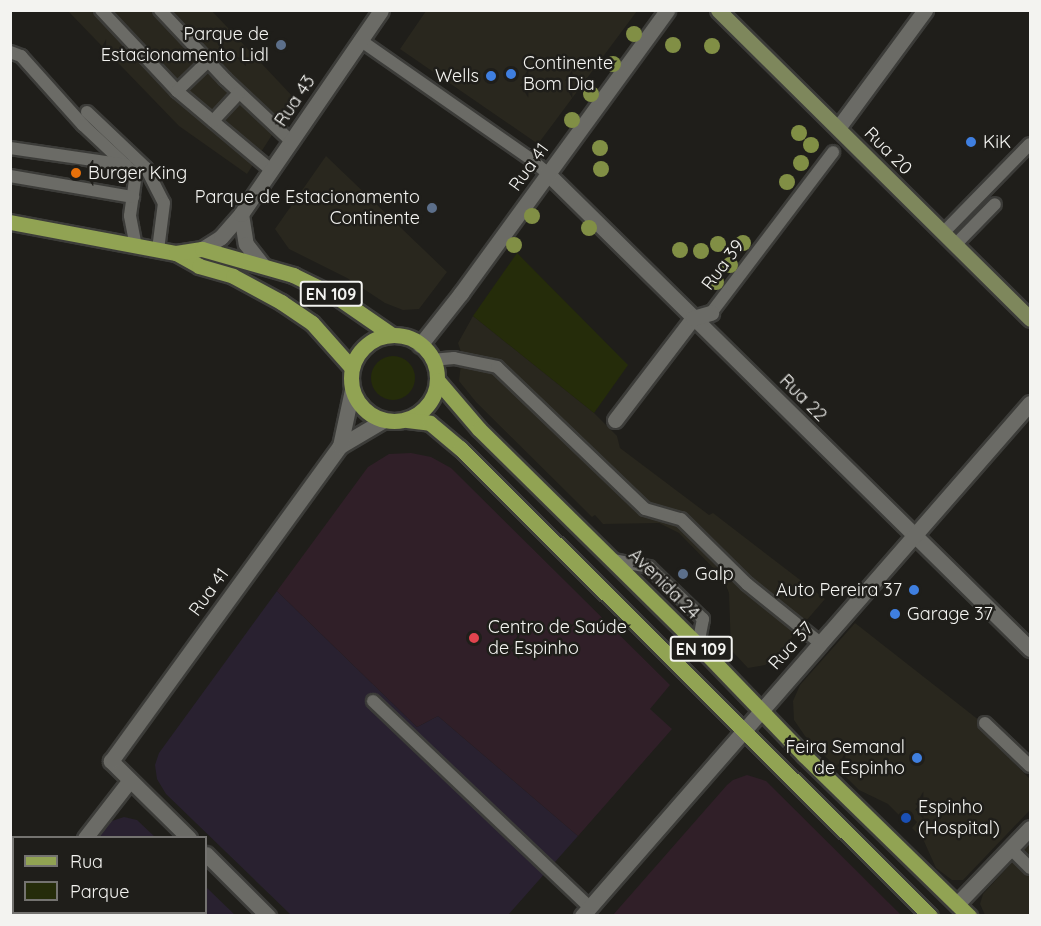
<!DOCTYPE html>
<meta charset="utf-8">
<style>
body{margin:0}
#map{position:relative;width:1041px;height:926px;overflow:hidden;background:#1f1e1a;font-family:Quicksand,sans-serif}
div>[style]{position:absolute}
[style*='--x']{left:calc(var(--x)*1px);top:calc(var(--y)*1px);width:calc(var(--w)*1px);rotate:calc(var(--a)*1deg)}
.built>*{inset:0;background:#29271e}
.education>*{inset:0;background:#292130}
.medical>*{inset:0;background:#301f28}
.green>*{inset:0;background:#252c0a}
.round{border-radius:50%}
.roads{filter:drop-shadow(2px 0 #3c3c39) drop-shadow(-2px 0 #3c3c39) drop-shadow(0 2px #3c3c39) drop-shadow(0 -2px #3c3c39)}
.service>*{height:12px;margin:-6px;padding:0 6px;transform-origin:6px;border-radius:6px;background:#6b6b66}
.minor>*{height:15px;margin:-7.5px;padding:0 7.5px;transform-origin:7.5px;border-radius:7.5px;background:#6b6b66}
.secondary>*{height:15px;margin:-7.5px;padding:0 7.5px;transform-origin:7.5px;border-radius:7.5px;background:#7e875c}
.primary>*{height:15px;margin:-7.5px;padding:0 7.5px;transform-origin:7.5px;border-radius:7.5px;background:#91a353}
.primary>.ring{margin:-7.5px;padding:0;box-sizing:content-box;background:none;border:15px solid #91a353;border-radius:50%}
.trees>*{width:16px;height:16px;margin:-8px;border-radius:50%;background:#818f45}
.dots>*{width:16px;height:16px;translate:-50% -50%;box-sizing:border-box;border:3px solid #1f1e1a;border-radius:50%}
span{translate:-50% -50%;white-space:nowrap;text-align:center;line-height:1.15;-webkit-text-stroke:5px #1f1e1a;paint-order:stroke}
.shield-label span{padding:2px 4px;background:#1f1e1a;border:2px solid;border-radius:4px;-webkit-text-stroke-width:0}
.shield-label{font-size:16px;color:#f3f3f0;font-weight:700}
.poi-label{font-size:18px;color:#f3f3f0}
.right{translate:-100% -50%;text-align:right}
.left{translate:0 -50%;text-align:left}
.street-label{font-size:18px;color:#f3f3f0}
.frame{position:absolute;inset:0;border:12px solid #f3f3f0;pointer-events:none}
.legend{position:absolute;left:12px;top:836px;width:195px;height:78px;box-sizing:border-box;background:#1f1e1a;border:2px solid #747370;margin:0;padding:8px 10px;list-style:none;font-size:18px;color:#f3f3f0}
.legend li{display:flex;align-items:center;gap:12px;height:30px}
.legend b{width:30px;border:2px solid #747370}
</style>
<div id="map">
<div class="built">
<i style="clip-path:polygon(68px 11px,212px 11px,295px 99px,247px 174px,179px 126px)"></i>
<i style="clip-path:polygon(426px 11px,426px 10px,637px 11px,538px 144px,400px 49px)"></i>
<i style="clip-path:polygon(326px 156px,447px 272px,419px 309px,403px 310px,385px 303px,347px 278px,289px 249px,275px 229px)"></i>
<i style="clip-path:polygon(473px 316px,594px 413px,617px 436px,620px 448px,709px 515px,713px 513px,825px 599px,773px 659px,765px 665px,748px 668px,731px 650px,729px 593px,723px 578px,679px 533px,659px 523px,603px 524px,595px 515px,592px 517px,476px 402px,459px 381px,462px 355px,458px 343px)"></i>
<i style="clip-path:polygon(855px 623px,980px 721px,977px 726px,1030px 779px,1030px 810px,963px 880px,952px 880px,936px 868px,923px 839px,912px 828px,917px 822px,906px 811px,900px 816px,888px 804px,859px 790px,805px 736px,794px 720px,793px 701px,800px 685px)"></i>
<i style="clip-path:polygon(1030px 843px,1030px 915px,985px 915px,980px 904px,983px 894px)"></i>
</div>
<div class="education">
<i style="clip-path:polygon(277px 591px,417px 727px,438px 716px,578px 836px,508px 915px,291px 915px,166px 794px,157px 779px,155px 765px,159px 753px)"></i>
<i style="clip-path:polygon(124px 817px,137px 820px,155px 837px,98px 837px,109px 822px)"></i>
<i style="clip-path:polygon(206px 887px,235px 915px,40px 915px,42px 912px,206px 912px)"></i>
</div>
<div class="medical">
<i style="clip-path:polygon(411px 453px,431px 457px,451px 468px,670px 685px,650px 709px,672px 729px,578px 836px,438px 716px,417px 727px,277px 591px,368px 467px,389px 454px)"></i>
<i style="clip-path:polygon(747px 775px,766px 781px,901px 915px,613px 915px,727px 785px,733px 780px)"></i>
</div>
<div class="green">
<i style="clip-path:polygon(517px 253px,628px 365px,594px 413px,473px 316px)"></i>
<i class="round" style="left:371px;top:356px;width:44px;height:44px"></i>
</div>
<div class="roads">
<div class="service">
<i style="--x:101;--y:10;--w:111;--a:46.8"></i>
<i style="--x:177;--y:91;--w:123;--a:40"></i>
<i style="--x:160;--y:10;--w:95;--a:46.7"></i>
<i style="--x:225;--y:79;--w:91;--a:43.2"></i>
<i style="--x:360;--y:40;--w:210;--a:34.9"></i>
<i style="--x:532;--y:160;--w:21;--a:41"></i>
<i style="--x:10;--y:52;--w:12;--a:20"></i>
<i style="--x:21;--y:56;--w:93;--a:48.1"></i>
<i style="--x:83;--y:125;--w:67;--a:43.2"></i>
<i style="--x:132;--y:171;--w:9;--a:72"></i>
<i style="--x:135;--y:180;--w:36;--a:98"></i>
<i style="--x:130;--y:216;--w:31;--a:79"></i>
<i style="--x:177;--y:91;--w:43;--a:-44.1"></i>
<i style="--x:87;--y:112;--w:81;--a:43.5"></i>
<i style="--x:146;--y:168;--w:39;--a:63"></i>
<i style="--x:164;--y:203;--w:47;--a:97.3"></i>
<i style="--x:213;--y:121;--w:38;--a:-47"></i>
<i style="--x:10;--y:148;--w:117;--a:8.3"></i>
<i style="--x:10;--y:176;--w:125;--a:9.7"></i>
<i style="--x:943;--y:233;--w:124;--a:-45.7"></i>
<i style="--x:955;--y:245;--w:57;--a:-45.7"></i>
<i style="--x:711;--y:313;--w:202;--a:-52.8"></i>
<i style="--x:432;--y:360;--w:22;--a:-5"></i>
<i style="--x:454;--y:358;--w:44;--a:11.8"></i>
<i style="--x:497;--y:367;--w:205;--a:43.8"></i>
<i style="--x:645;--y:509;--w:37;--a:16"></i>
<i style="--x:681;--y:519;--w:93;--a:44.6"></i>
<i style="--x:747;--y:584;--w:94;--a:38.9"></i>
<i style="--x:613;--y:560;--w:37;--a:11"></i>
<i style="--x:649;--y:567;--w:75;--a:43.9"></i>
<i style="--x:703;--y:619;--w:26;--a:101"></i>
<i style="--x:373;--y:701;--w:298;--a:43.6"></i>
<i style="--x:985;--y:723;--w:62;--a:43.7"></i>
<i style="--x:1011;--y:849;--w:27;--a:45"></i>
</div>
<div class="minor">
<i style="--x:838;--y:128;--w:147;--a:-53.6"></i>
<i style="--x:548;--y:174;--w:677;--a:44.58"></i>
<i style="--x:241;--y:214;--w:30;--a:81"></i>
<i style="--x:246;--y:244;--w:28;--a:52"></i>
<i style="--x:202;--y:249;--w:22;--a:-32"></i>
<i style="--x:221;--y:237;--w:30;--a:-49"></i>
<i style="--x:241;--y:214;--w:247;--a:-55.5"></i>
<i style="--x:420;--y:345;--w:66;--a:-51.7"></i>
<i style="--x:461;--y:293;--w:350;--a:-53.9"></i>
<i style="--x:615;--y:420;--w:128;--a:-52.6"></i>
<i style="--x:693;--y:318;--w:19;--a:-16"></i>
<i style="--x:340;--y:446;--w:51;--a:-30.6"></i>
<i style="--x:85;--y:838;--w:73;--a:-52.2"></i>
<i style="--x:189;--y:838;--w:110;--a:-135.4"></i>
<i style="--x:111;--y:761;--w:389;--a:-54"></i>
<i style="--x:340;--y:446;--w:57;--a:-77.9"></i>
<i style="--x:206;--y:854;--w:88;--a:45"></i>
<i style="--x:957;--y:904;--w:105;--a:-46.2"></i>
<i style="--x:27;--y:916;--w:4;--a:-63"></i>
<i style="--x:582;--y:916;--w:681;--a:-48.87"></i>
</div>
<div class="secondary">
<i style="--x:718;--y:10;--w:439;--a:44.7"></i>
</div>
<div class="primary">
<i style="--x:10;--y:222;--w:169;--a:10.6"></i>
<i style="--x:176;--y:253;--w:26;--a:29"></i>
<i style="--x:199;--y:266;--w:35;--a:16"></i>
<i style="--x:233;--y:276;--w:55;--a:28.4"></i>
<i style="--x:281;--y:302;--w:37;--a:34"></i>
<i style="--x:312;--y:323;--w:60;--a:48.4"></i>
<i style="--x:176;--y:253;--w:26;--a:-9"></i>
<i style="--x:202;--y:249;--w:95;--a:15.9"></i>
<i style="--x:293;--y:275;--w:46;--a:26"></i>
<i style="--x:334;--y:295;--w:70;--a:34.6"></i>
<i class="ring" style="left:351px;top:335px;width:71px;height:71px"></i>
<i style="--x:437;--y:380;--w:65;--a:49.4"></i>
<i style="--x:479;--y:429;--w:308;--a:44.6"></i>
<i style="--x:698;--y:645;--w:153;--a:46.1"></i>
<i style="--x:804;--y:755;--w:231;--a:44.3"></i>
<i style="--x:407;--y:420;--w:23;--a:7"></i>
<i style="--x:430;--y:423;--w:39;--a:40"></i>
<i style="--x:460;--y:448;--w:663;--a:44.88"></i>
</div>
</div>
<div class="trees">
<i style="left:634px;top:34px"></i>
<i style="left:673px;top:45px"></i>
<i style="left:712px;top:46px"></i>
<i style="left:613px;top:64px"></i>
<i style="left:591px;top:94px"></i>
<i style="left:572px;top:120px"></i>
<i style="left:799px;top:133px"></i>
<i style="left:811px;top:145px"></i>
<i style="left:600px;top:148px"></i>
<i style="left:801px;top:163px"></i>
<i style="left:601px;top:169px"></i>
<i style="left:787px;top:182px"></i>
<i style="left:532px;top:216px"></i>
<i style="left:589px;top:228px"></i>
<i style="left:743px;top:243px"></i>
<i style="left:718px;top:244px"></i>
<i style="left:514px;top:245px"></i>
<i style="left:680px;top:250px"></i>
<i style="left:701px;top:251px"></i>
<i style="left:730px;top:265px"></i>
<i style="left:716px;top:282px"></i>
</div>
<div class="dots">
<i style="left:281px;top:45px;background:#5c6f8a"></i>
<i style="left:511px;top:74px;background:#3f7fe0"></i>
<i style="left:491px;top:76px;background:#3f7fe0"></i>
<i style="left:971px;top:142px;background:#3f7fe0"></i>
<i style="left:76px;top:173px;background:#e8710a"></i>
<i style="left:432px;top:208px;background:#5c6f8a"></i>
<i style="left:683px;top:574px;background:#5c6f8a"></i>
<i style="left:914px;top:590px;background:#3f7fe0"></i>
<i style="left:895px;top:614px;background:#3f7fe0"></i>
<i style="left:474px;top:638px;background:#e0444e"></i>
<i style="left:917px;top:758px;background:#3f7fe0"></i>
<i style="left:906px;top:818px;background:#1a4fb4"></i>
</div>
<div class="shield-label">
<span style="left:331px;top:294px">EN 109</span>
<span style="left:701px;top:649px">EN 109</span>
</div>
<div class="poi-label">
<span class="right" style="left:269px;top:45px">Parque de<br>Estacionamento Lidl</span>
<span class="left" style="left:523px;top:74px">Continente<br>Bom Dia</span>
<span class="right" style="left:479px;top:76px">Wells</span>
<span class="left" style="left:983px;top:142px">KiK</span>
<span class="left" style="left:88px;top:173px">Burger King</span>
<span class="right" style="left:420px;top:208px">Parque de Estacionamento<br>Continente</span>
<span class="left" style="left:695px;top:574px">Galp</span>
<span class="right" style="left:902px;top:590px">Auto Pereira 37</span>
<span class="left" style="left:907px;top:614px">Garage 37</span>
<span class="left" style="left:488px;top:638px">Centro de Saúde<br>de Espinho</span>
<span class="right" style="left:905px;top:758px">Feira Semanal<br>de Espinho</span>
<span class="left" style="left:918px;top:818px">Espinho<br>(Hospital)</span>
</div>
<div class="street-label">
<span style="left:295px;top:101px;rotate:-56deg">Rua 43</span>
<span style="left:888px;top:151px;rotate:45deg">Rua 20</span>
<span style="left:529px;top:167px;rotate:-54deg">Rua 41</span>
<span style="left:723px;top:265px;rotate:-53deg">Rua 39</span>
<span style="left:803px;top:398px;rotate:45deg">Rua 22</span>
<span style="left:664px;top:584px;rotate:45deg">Avenida 24</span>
<span style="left:209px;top:592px;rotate:-54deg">Rua 41</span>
<span style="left:791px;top:646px;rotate:-48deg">Rua 37</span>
</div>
<div class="frame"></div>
<ul class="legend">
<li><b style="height:8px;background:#91a353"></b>Rua</li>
<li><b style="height:16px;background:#252c0a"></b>Parque</li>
</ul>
</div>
